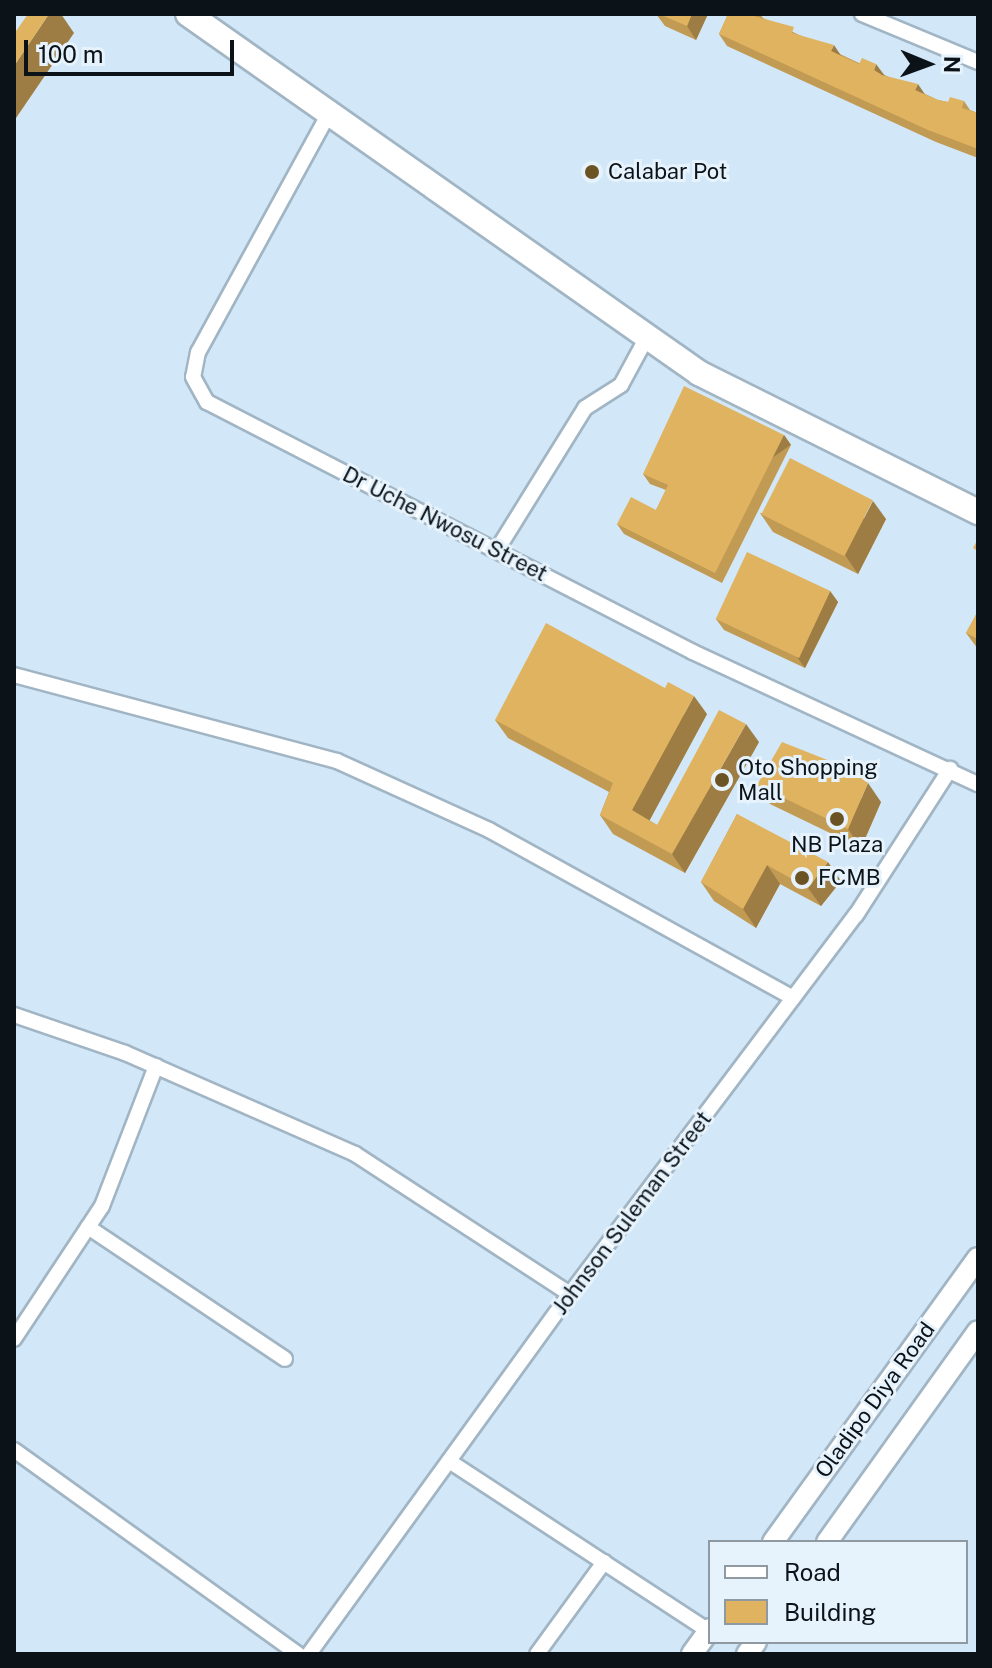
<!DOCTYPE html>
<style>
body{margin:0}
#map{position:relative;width:992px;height:1668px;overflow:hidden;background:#d2e7f7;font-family:"Public Sans",sans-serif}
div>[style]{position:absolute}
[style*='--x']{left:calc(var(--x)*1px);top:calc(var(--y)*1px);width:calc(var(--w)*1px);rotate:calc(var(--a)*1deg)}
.roads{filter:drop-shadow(2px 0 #a1b5c4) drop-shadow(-2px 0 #a1b5c4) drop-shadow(0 2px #a1b5c4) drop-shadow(0 -2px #a1b5c4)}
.minor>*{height:14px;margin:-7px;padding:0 7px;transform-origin:7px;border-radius:7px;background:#fff}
.secondary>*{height:20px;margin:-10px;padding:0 10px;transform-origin:10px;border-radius:10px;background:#fff}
.primary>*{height:24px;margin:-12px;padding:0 12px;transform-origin:12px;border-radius:12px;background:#fff}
.wall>*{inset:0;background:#c19a53}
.shaded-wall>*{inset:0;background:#9d7d43;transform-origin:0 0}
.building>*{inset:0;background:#e0b360;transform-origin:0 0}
.dots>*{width:22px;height:22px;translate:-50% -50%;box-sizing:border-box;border:4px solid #e6f3fd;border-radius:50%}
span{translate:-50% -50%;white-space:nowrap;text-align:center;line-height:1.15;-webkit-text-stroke:6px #e6f3fd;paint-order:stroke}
.poi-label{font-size:22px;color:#0c1318}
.left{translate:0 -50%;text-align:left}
.street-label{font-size:22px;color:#0c1318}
.frame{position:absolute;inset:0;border:16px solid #0c1318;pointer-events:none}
.legend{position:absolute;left:708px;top:1540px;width:260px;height:104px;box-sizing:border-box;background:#e6f3fd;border:2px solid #8f99a1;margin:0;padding:10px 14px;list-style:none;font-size:24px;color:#0c1318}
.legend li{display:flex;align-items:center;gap:16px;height:40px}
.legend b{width:40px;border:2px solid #8f99a1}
.north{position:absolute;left:888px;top:24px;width:80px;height:80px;-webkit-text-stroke:6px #e6f3fd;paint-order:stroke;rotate:91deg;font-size:22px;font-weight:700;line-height:32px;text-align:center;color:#0c1318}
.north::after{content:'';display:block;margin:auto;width:28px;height:36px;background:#0c1318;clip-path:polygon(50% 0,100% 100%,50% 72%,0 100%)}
.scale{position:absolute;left:24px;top:40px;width:210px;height:36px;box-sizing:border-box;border:4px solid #0c1318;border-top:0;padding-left:10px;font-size:24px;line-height:28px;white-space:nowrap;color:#0c1318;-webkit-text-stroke:6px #e6f3fd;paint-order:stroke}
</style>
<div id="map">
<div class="roads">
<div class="minor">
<i style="--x:862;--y:14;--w:126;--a:22.5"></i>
<i style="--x:328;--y:115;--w:270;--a:118.7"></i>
<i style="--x:198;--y:352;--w:25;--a:101"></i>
<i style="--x:193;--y:377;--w:29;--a:61"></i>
<i style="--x:207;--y:402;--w:547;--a:27.22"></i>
<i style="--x:693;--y:652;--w:314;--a:24.9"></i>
<i style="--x:497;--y:550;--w:167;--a:-58.2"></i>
<i style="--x:585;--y:408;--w:43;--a:-32.6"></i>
<i style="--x:621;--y:385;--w:55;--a:-61.6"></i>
<i style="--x:14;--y:675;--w:334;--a:14.9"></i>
<i style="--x:337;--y:761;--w:167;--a:24.4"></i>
<i style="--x:489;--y:830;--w:347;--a:28.9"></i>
<i style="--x:14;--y:1015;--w:117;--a:18.9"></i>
<i style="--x:125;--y:1053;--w:251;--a:23.7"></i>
<i style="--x:355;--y:1154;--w:257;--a:33.1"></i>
<i style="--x:88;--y:1227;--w:237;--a:33.8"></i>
<i style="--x:14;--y:1339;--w:159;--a:-56.5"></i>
<i style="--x:102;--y:1206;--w:150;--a:-68.9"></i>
<i style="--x:14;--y:1450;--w:350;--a:35.7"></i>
<i style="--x:449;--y:1461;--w:311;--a:33.2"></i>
<i style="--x:309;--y:1654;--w:445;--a:-54.1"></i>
<i style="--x:570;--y:1294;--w:475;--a:-53"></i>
<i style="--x:856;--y:915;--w:174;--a:-57.2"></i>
<i style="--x:537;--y:1654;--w:114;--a:-53.9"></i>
</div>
<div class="secondary">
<i style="--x:773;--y:1542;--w:350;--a:-54.2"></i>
<i style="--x:827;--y:1542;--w:259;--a:-54.4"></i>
<i style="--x:692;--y:1654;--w:31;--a:-54"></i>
<i style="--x:747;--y:1654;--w:15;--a:-53"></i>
</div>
<div class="primary">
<i style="--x:188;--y:14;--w:625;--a:35.09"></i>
<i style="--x:699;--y:373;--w:312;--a:26.5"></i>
</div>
</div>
<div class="wall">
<i style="clip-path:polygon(656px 14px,708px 14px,696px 40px,665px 26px)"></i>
<i style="clip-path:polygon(728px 14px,760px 14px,763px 18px,938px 100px,948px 102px,964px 101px,970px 110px,978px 113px,978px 158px,936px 142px,727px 46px,719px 34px)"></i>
<i style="clip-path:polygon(784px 435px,791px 445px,722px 583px,624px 534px,617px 524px,656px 510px,666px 490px,650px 484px,643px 474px)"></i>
<i style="clip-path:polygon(760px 513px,886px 519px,858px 574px,773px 532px)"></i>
<i style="clip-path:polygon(830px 591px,838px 602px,805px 668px,724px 630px,716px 619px)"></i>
<i style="clip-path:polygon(978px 611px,978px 649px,966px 633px)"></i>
<i style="clip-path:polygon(707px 714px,649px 820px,657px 825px,759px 742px,685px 873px,613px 834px,600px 815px,609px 792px,508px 738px,495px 720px)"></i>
<i style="clip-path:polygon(757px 785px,881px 802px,861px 848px,770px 804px)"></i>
<i style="clip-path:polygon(737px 814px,841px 881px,821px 906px,780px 884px,756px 928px,714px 901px,701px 882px)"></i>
</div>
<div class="shaded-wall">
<i style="clip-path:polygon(49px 14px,61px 14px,74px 33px,14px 121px,14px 66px)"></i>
<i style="clip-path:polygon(692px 14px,708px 14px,696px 40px,687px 26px)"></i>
<i style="clip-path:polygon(834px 45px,842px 57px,831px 51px)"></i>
<i style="clip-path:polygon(876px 64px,885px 76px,882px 82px,874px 70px)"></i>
<i style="clip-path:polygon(918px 84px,926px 96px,915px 90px)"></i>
<i style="left:784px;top:435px;width:12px;height:154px;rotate:55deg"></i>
<i style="clip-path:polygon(873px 501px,886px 519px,858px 574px,845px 555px)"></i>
<i style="clip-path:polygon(830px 591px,838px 602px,805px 668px,797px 657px)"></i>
<i style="clip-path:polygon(694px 696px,707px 714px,645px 829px,632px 810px)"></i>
<i style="clip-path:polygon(746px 724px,759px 742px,685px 873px,672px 854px)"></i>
<i style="clip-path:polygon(868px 783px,881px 802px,861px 848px,848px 829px)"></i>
<i style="clip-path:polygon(828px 862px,841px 881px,821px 906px,808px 888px)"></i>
<i style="clip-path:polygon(767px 865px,780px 884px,756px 928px,743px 909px)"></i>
</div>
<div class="building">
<i style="clip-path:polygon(28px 14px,49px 14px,14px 66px,14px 34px)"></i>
<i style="clip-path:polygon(659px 14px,692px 14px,687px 26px)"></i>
<i style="clip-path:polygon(728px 14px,755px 14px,754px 16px,794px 27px,792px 33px,834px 45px,831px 51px,859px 64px,862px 58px,876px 64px,874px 70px,882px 75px,918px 84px,915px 90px,938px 100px,948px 102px,950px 97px,964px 101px,962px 108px,978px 113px,978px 149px,928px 130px,719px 34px)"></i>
<i style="clip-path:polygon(684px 386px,784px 435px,715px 573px,617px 524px,631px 497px,656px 510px,668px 485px,643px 474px)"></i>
<i style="left:790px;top:458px;width:93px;height:63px;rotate:27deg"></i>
<i style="clip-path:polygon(978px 539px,978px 551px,973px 548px)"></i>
<i style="left:747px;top:552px;width:92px;height:74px;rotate:25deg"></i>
<i style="clip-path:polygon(978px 611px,978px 639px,966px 633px)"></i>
<i style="clip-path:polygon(546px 623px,665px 688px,668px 682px,694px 696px,632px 810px,657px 825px,719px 710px,746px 724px,672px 854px,600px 815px,613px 783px,495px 720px)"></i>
<i style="clip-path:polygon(782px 742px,845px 767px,868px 783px,848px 829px,757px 785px)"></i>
<i style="clip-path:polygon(737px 814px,828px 862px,808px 888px,767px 865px,743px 909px,701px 882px)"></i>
</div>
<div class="dots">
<i style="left:592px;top:172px;background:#6c5324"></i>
<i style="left:722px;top:780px;background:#6c5324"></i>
<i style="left:837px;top:819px;background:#6c5324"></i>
<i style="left:802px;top:878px;background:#6c5324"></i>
</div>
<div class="poi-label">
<span class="left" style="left:608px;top:172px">Calabar Pot</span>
<span class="left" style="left:738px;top:780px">Oto Shopping<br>Mall</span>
<span style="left:837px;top:845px">NB Plaza</span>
<span class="left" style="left:818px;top:878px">FCMB</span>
</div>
<div class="street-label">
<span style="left:445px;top:524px;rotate:27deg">Dr Uche Nwosu Street</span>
<span style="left:632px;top:1213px;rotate:-53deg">Johnson Suleman Street</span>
<span style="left:875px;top:1400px;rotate:-54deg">Oladipo Diya Road</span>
</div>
<div class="frame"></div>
<ul class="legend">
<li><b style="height:10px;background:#fff"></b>Road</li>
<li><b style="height:22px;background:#e0b360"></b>Building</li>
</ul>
<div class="north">N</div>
<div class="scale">100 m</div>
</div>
